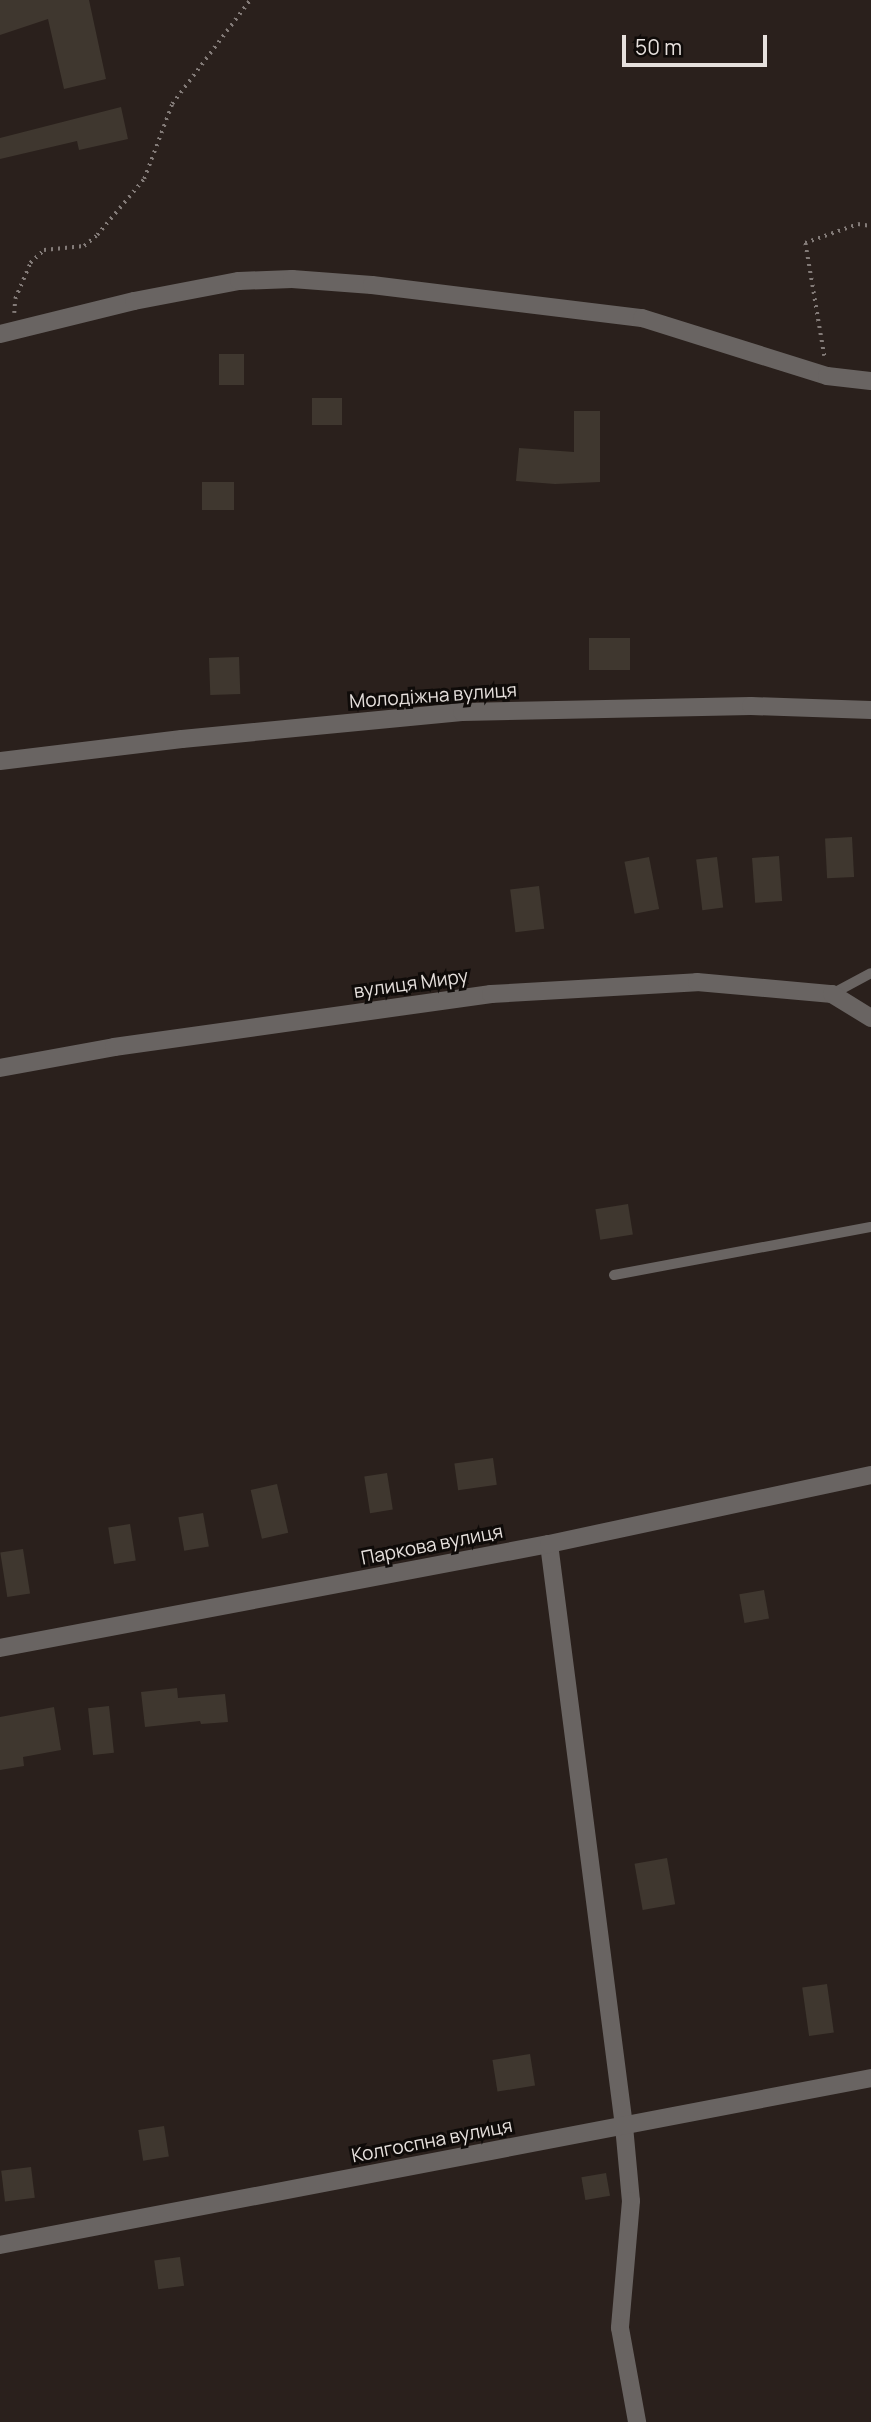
<!DOCTYPE html>
<meta charset="utf-8">
<style>
body{margin:0}
#map{position:relative;width:871px;height:2422px;overflow:hidden;background:#2a201c;font-family:Manrope,sans-serif}
div>[style]{position:absolute}
[style*='--x']{left:calc(var(--x)*1px);top:calc(var(--y)*1px);width:calc(var(--w)*1px);rotate:calc(var(--a)*1deg)}
.building>*{inset:0;background:#3f372f;transform-origin:0 0}
.path>*{height:3.5px;margin-top:-1.75px;transform-origin:0;background:repeating-linear-gradient(90deg,#837b78 0 2px,transparent 0 7px)}
.lane>*{height:10px;margin:-5px;padding:0 5px;transform-origin:5px;border-radius:5px;background:#696462}
.street>*{height:18px;margin:-9px;padding:0 9px;transform-origin:9px;border-radius:9px;background:#696462}
span{translate:-50% -50%;white-space:nowrap;text-align:center;line-height:1.15;-webkit-text-stroke:6px #0f0b09;paint-order:stroke}
.street-label{font-size:19px;color:#e6e0dd}
.scale{position:absolute;left:622px;top:35px;width:145px;height:32px;box-sizing:border-box;border:4px solid #e6e0dd;border-top:0;padding-left:9px;font-size:21px;line-height:24px;white-space:nowrap;color:#e6e0dd;-webkit-text-stroke:5px #0f0b09;paint-order:stroke}
</style>
<div id="map">
<div class="building">
<i style="clip-path:polygon(0 0,89px 0,106px 79px,64px 89px,48px 19px,0 35px)"></i>
<i style="clip-path:polygon(121px 107px,128px 139px,79px 150px,77px 141px,0 159px,0 138px)"></i>
<i style="left:219px;top:354px;width:25px;height:31px"></i>
<i style="left:312px;top:398px;width:30px;height:27px"></i>
<i style="clip-path:polygon(574px 411px,600px 411px,600px 482px,555px 484px,516px 481px,519px 448px,574px 452px)"></i>
<i style="left:234px;top:482px;width:28px;height:32px;rotate:90deg"></i>
<i style="left:630px;top:638px;width:32px;height:41px;rotate:90deg"></i>
<i style="left:239px;top:657px;width:37px;height:30px;rotate:88deg"></i>
<i style="left:852px;top:837px;width:40px;height:27px;rotate:87deg"></i>
<i style="left:779px;top:856px;width:45px;height:27px;rotate:86deg"></i>
<i style="left:649px;top:857px;width:53px;height:25px;rotate:79deg"></i>
<i style="left:717px;top:857px;width:51px;height:21px;rotate:83deg"></i>
<i style="left:539px;top:886px;width:43px;height:29px;rotate:83deg"></i>
<i style="left:628px;top:1204px;width:31px;height:33px;rotate:81deg"></i>
<i style="left:493px;top:1458px;width:27px;height:39px;rotate:82deg"></i>
<i style="left:387px;top:1473px;width:37px;height:23px;rotate:81deg"></i>
<i style="left:277px;top:1484px;width:50px;height:27px;rotate:77deg"></i>
<i style="left:203px;top:1513px;width:34px;height:25px;rotate:80deg"></i>
<i style="left:130px;top:1524px;width:37px;height:22px;rotate:81deg"></i>
<i style="left:23px;top:1549px;width:45px;height:23px;rotate:81deg"></i>
<i style="left:764px;top:1590px;width:29px;height:25px;rotate:80deg"></i>
<i style="clip-path:polygon(177px 1688px,178px 1698px,225px 1694px,228px 1722px,201px 1724px,200px 1721px,145px 1727px,141px 1692px)"></i>
<i style="left:109px;top:1706px;width:47px;height:21px;rotate:84deg"></i>
<i style="clip-path:polygon(54px 1707px,61px 1750px,23px 1757px,24px 1766px,0 1770px,0 1717px)"></i>
<i style="left:667px;top:1858px;width:47px;height:33px;rotate:80deg"></i>
<i style="left:827px;top:1984px;width:49px;height:25px;rotate:82deg"></i>
<i style="left:530px;top:2054px;width:32px;height:38px;rotate:81deg"></i>
<i style="left:164px;top:2126px;width:31px;height:26px;rotate:81deg"></i>
<i style="left:31px;top:2167px;width:31px;height:30px;rotate:83deg"></i>
<i style="left:606px;top:2173px;width:23px;height:25px;rotate:80deg"></i>
<i style="left:180px;top:2257px;width:29px;height:26px;rotate:82deg"></i>
</div>
<div class="path">
<i style="--x:14;--y:313;--w:14;--a:-86"></i>
<i style="--x:15;--y:299;--w:39;--a:-67"></i>
<i style="--x:30;--y:263;--w:19;--a:-43"></i>
<i style="--x:44;--y:250;--w:40;--a:-5.7"></i>
<i style="--x:84;--y:246;--w:17;--a:-40"></i>
<i style="--x:97;--y:235;--w:73;--a:-50"></i>
<i style="--x:144;--y:179;--w:80;--a:-69.5"></i>
<i style="--x:172;--y:104;--w:130;--a:-53.1"></i>
<i style="--x:824;--y:356;--w:115;--a:-99.5"></i>
<i style="--x:805;--y:243;--w:56;--a:-19.7"></i>
<i style="--x:858;--y:224;--w:13;--a:9"></i>
</div>
<div class="lane">
<i style="--x:832;--y:994;--w:44;--a:-28.3"></i>
<i style="--x:614;--y:1275;--w:261;--a:-10.6"></i>
</div>
<div class="street">
<i style="--x:0;--y:334;--w:138;--a:-13.8"></i>
<i style="--x:134;--y:301;--w:107;--a:-10.8"></i>
<i style="--x:239;--y:281;--w:53;--a:-2.2"></i>
<i style="--x:292;--y:279;--w:80;--a:4.3"></i>
<i style="--x:372;--y:285;--w:272;--a:7"></i>
<i style="--x:642;--y:318;--w:194;--a:17.4"></i>
<i style="--x:827;--y:376;--w:44;--a:6.5"></i>
<i style="--x:0;--y:761;--w:183;--a:-6.9"></i>
<i style="--x:182;--y:739;--w:281;--a:-5.5"></i>
<i style="--x:462;--y:712;--w:289;--a:-1.2"></i>
<i style="--x:751;--y:706;--w:120;--a:1.9"></i>
<i style="--x:0;--y:1068;--w:116;--a:-10.4"></i>
<i style="--x:114;--y:1047;--w:381;--a:-8"></i>
<i style="--x:491;--y:994;--w:206;--a:-3.3"></i>
<i style="--x:697;--y:982;--w:136;--a:5.1"></i>
<i style="--x:832;--y:994;--w:46;--a:31.6"></i>
<i style="--x:549;--y:1544;--w:587;--a:82.66"></i>
<i style="--x:624;--y:2126;--w:75;--a:84.7"></i>
<i style="--x:631;--y:2201;--w:127;--a:95"></i>
<i style="--x:620;--y:2328;--w:96;--a:79.7"></i>
<i style="--x:0;--y:1648;--w:559;--a:-10.73"></i>
<i style="--x:549;--y:1544;--w:329;--a:-12.1"></i>
<i style="--x:0;--y:2245;--w:887;--a:-10.85"></i>
</div>
<div class="street-label">
<span style="left:433px;top:696px;rotate:-4deg">Молодіжна вулиця</span>
<span style="left:411px;top:984px;rotate:-8deg">вулиця Миру</span>
<span style="left:432px;top:1545px;rotate:-11deg">Паркова вулиця</span>
<span style="left:432px;top:2141px;rotate:-11deg">Колгоспна вулиця</span>
</div>
<div class="scale">50 m</div>
</div>
